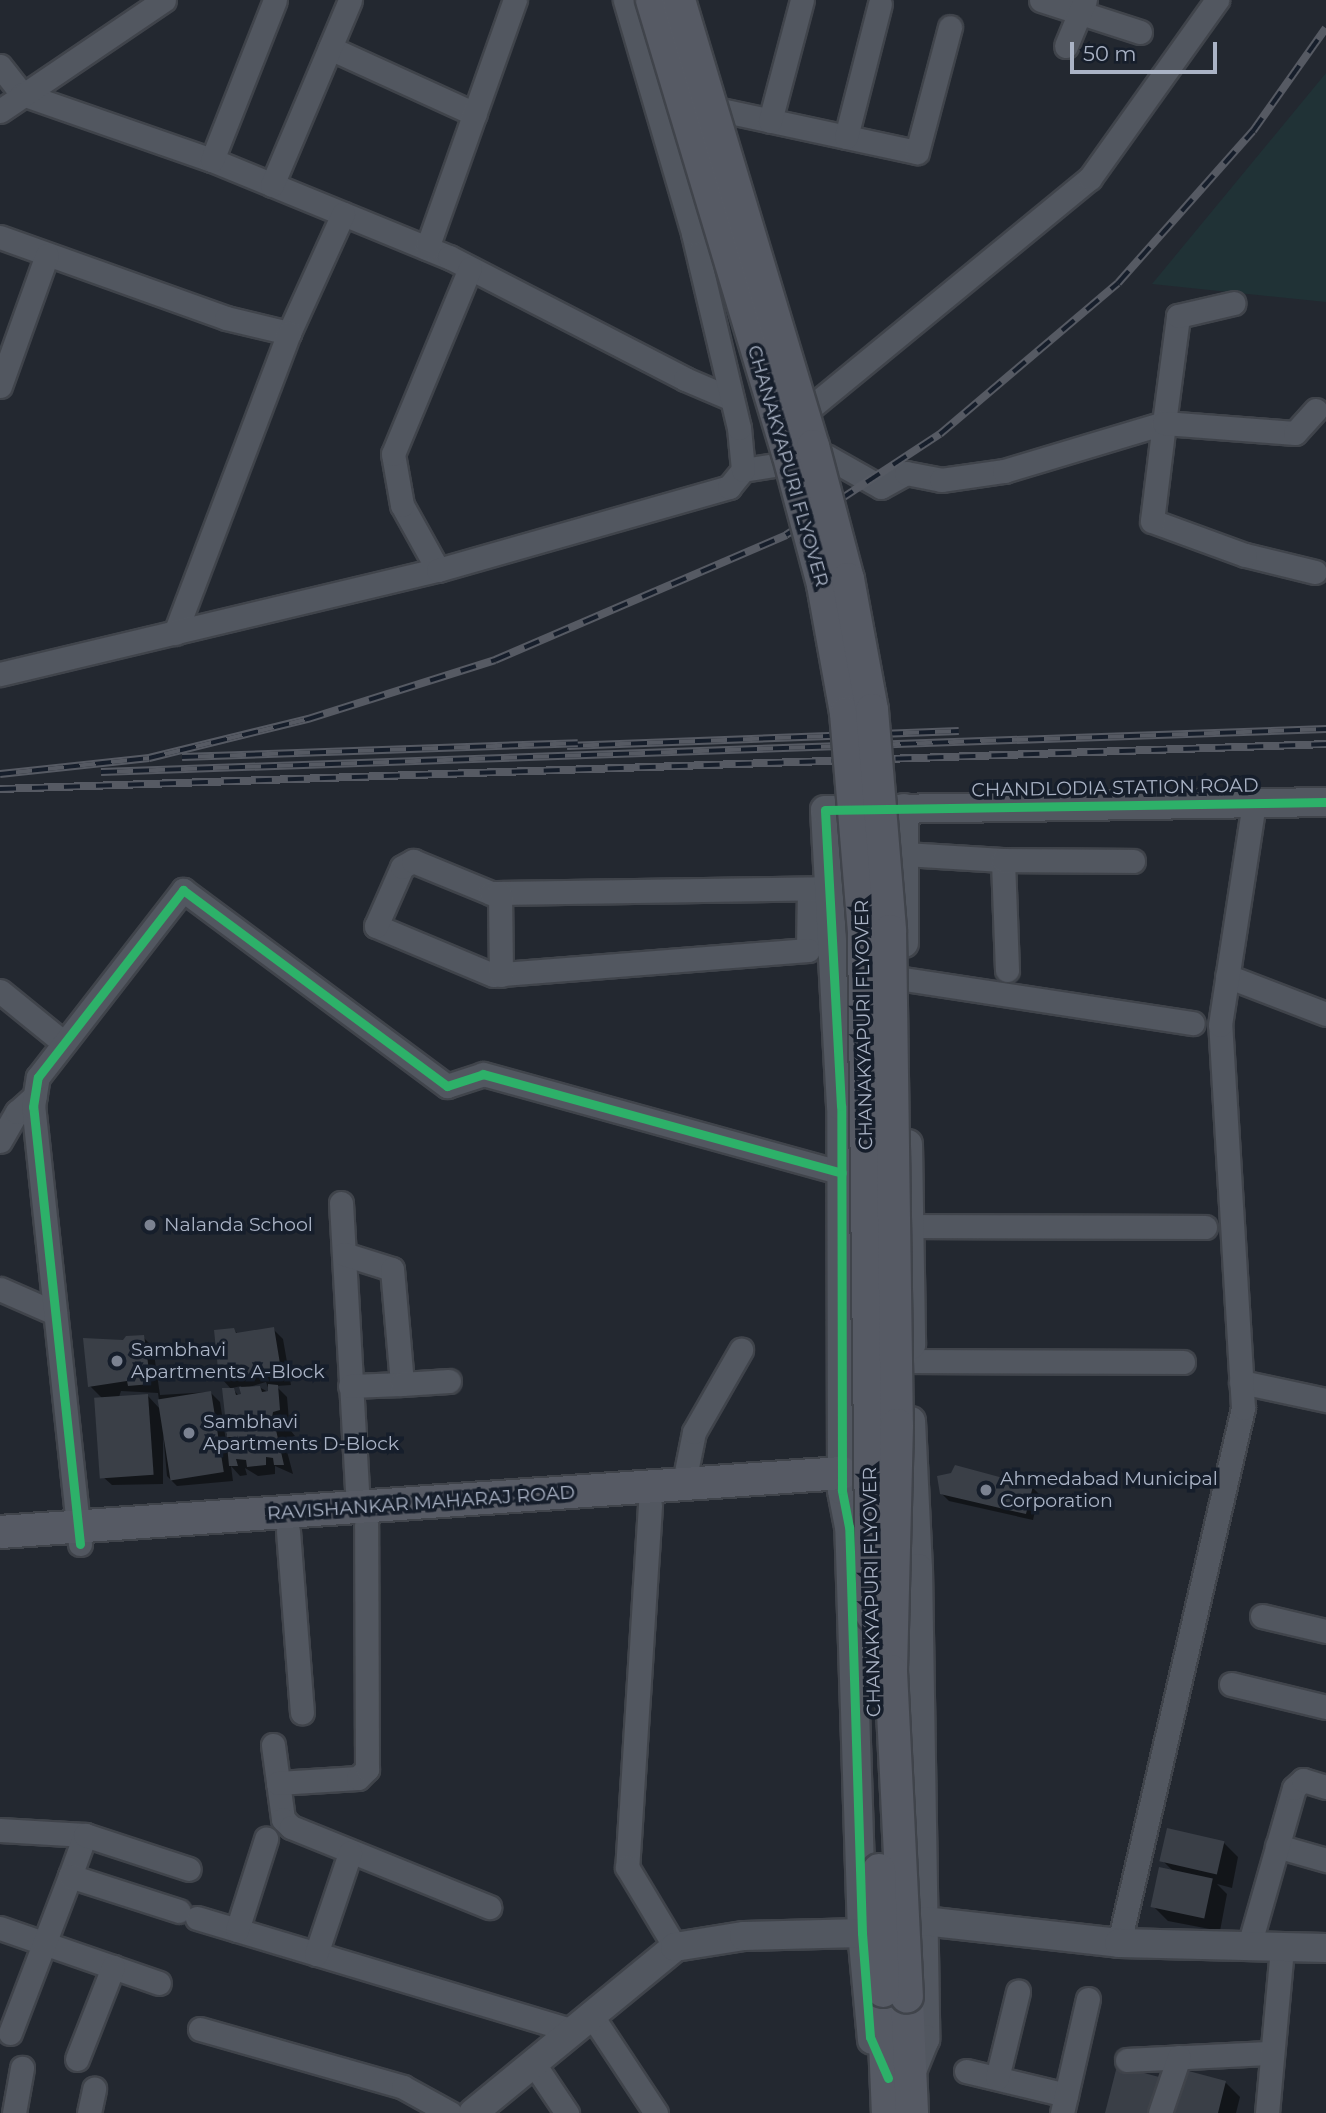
<!DOCTYPE html>
<style>
body{margin:0}
#map{position:relative;width:1326px;height:2113px;overflow:hidden;background:#232830;font-family:Montserrat,sans-serif}
div>[style]{position:absolute}
[style*='--x']{left:calc(var(--x)*1px);top:calc(var(--y)*1px);width:calc(var(--w)*1px);rotate:calc(var(--a)*1deg)}
.green>*{inset:0;background:#203236}
.shadow>*{inset:0;background:#0007}
.building>*{inset:0;background:#3a3f47;transform-origin:0 0}
.roads{filter:drop-shadow(2px 0 #40444b) drop-shadow(-2px 0 #40444b) drop-shadow(0 2px #40444b) drop-shadow(0 -2px #40444b)}
.minor>*{height:23px;margin:-11.5px;padding:0 11.5px;transform-origin:11.5px;border-radius:11.5px;background:#525760}
.tertiary>*{height:28px;margin:-14px;padding:0 14px;transform-origin:14px;border-radius:14px;background:#525760}
.secondary>*{height:32px;margin:-16px;padding:0 16px;transform-origin:16px;border-radius:16px;background:#565a64}
.rail>*{height:8px;margin-top:-4px;transform-origin:0;background:repeating-linear-gradient(90deg,#161e2b 0 16px,#565a63 0 32px);box-sizing:border-box;border-block:2px solid #565a63}
.bridges{filter:drop-shadow(2px 0 #40444b) drop-shadow(-2px 0 #40444b) drop-shadow(0 2px #40444b) drop-shadow(0 -2px #40444b)}
.secondary-bridge>*{height:32px;margin:-16px;padding:0 16px;transform-origin:16px;border-radius:16px;background:#565a64}
.cycleway>*{height:9px;margin:-4.5px;padding:0 4.5px;transform-origin:4.5px;border-radius:4.5px;background:#2db169}
.dots>*{width:19px;height:19px;translate:-50% -50%;box-sizing:border-box;border:4px solid #161e2b;border-radius:50%}
span{translate:-50% -50%;white-space:nowrap;text-align:center;line-height:1.15;-webkit-text-stroke:7px #161e2b;paint-order:stroke}
.street-label{font-size:19px;color:#aab3c5}
.poi-label{font-size:19px;color:#aab3c5}
.left{translate:0 -50%;text-align:left}
.scale{position:absolute;left:1070px;top:42px;width:147px;height:32px;box-sizing:border-box;border:4px solid #aab3c5;border-top:0;padding-left:9px;font-size:21px;line-height:24px;white-space:nowrap;color:#aab3c5;-webkit-text-stroke:5px #161e2b;paint-order:stroke}
</style>
<div id="map">
<div class="green">
<i style="clip-path:polygon(1326px 73px,1326px 302px,1152px 284px)"></i>
</div>
<div class="shadow">
<i style="clip-path:polygon(evenodd,273px 1329px,283px 1339px,291px 1385px,276px 1386px,287px 1397px,289px 1420px,283px 1421px,295px 1436px,284px 1440px,293px 1474px,275px 1466px,275px 1474px,258px 1476px,245px 1468px,247px 1475px,240px 1476px,231px 1466px,233px 1481px,177px 1486px,167px 1476px,163px 1433px,163px 1484px,112px 1485px,102px 1476px,102px 1398px,90px 1386px,124px 1342px,143px 1337px,153px 1347px,160px 1395px,210px 1392px,220px 1402px,227px 1447px,235px 1448px,226px 1434px,235px 1423px,226px 1414px,232px 1390px,221px 1378px,234px 1330px,238px 1334px,273px 1329px,266px 1382px,270px 1393px,259px 1387px,246px 1388px,266px 1382px,273px 1329px,241px 1386px,244px 1395px,239px 1396px,232px 1388px,241px 1386px,273px 1329px,121px 1391px,158px 1393px,160px 1409px,148px 1396px,119px 1397px,121px 1391px)"></i>
<i style="clip-path:polygon(1032px 1487px,1039px 1494px,1033px 1520px,949px 1501px,942px 1494px)"></i>
<i style="clip-path:polygon(1224px 1843px,1238px 1857px,1232px 1888px,1217px 1884px,1227px 1894px,1220px 1931px,1168px 1921px,1153px 1906px,1173px 1871px,1162px 1860px)"></i>
<i style="clip-path:polygon(1226px 2083px,1240px 2097px,1236px 2113px,1107px 2113px)"></i>
</div>
<div class="building">
<i style="clip-path:polygon(274px 1327px,282px 1376px,258px 1377px,257px 1373px,219px 1379px,214px 1330px,234px 1328px,236px 1333px)"></i>
<i style="clip-path:polygon(144px 1335px,151px 1384px,128px 1386px,127px 1381px,88px 1387px,83px 1338px,123px 1340px,126px 1336px)"></i>
<i style="clip-path:polygon(268px 1384px,278px 1385px,280px 1410px,273px 1412px,272px 1418px,283px 1418px,287px 1427px,276px 1430px,284px 1465px,274px 1465px,273px 1458px,266px 1457px,266px 1465px,247px 1467px,246px 1460px,236px 1459px,238px 1466px,229px 1466px,227px 1445px,233px 1446px,233px 1437px,227px 1437px,225px 1422px,232px 1422px,230px 1414px,225px 1415px,222px 1388px,234px 1388px,236px 1395px,241px 1394px,239px 1387px,260px 1386px,262px 1392px,268px 1391px)"></i>
<i style="left:211px;top:1391px;width:82px;height:54px;rotate:81deg"></i>
<i style="left:148px;top:1394px;width:81px;height:54px;rotate:86deg"></i>
<i style="clip-path:polygon(955px 1465px,1033px 1486px,1026px 1514px,940px 1494px,937px 1476px,951px 1473px)"></i>
<i style="left:1167px;top:1828px;width:59px;height:34px;rotate:13deg"></i>
<i style="left:1159px;top:1867px;width:55px;height:41px;rotate:12deg"></i>
<i style="clip-path:polygon(1117px 2066px,1163px 2078px,1154px 2113px,1105px 2113px)"></i>
<i style="clip-path:polygon(1181px 2069px,1226px 2081px,1218px 2113px,1169px 2113px)"></i>
</div>
<div class="roads">
<div class="minor">
<i style="--x:1041;--y:0;--w:104;--a:17.9"></i>
<i style="--x:1066;--y:46;--w:50;--a:-67.6"></i>
<i style="--x:330;--y:48;--w:159;--a:24.5"></i>
<i style="--x:0;--y:66;--w:36;--a:52"></i>
<i style="--x:22;--y:94;--w:201;--a:19.2"></i>
<i style="--x:212;--y:160;--w:256;--a:22.3"></i>
<i style="--x:449;--y:257;--w:266;--a:27.3"></i>
<i style="--x:685;--y:379;--w:51;--a:23.1"></i>
<i style="--x:0;--y:111;--w:198;--a:-34.1"></i>
<i style="--x:725;--y:111;--w:196;--a:12.1"></i>
<i style="--x:917;--y:152;--w:129;--a:-75.2"></i>
<i style="--x:770;--y:121;--w:125;--a:-75.2"></i>
<i style="--x:846;--y:137;--w:137;--a:-75.7"></i>
<i style="--x:212;--y:160;--w:172;--a:-68.5"></i>
<i style="--x:272;--y:185;--w:201;--a:-67.1"></i>
<i style="--x:0;--y:237;--w:240;--a:19.7"></i>
<i style="--x:226;--y:318;--w:65;--a:13.4"></i>
<i style="--x:289;--y:333;--w:131;--a:-65.6"></i>
<i style="--x:427;--y:248;--w:263;--a:-70.5"></i>
<i style="--x:0;--y:386;--w:139;--a:-70.3"></i>
<i style="--x:810;--y:408;--w:362;--a:-39.4"></i>
<i style="--x:1090;--y:178;--w:219;--a:-54.5"></i>
<i style="--x:826;--y:456;--w:63;--a:29.4"></i>
<i style="--x:881;--y:487;--w:29;--a:-29"></i>
<i style="--x:906;--y:473;--w:36;--a:11"></i>
<i style="--x:941;--y:480;--w:64;--a:-8.1"></i>
<i style="--x:1004;--y:471;--w:167;--a:-16.7"></i>
<i style="--x:1164;--y:423;--w:108;--a:-82.5"></i>
<i style="--x:1178;--y:316;--w:57;--a:-13.1"></i>
<i style="--x:743;--y:470;--w:64;--a:-9"></i>
<i style="--x:438;--y:570;--w:74;--a:-119"></i>
<i style="--x:402;--y:505;--w:52;--a:-100"></i>
<i style="--x:393;--y:454;--w:201;--a:-67.5"></i>
<i style="--x:1315;--y:572;--w:72;--a:-166.3"></i>
<i style="--x:1245;--y:555;--w:99;--a:-159.9"></i>
<i style="--x:1152;--y:521;--w:99;--a:-83"></i>
<i style="--x:1164;--y:423;--w:131;--a:4.4"></i>
<i style="--x:1295;--y:433;--w:31;--a:-48"></i>
<i style="--x:175;--y:633;--w:321;--a:-69.2"></i>
<i style="--x:0;--y:674;--w:450;--a:-13.4"></i>
<i style="--x:438;--y:570;--w:303;--a:-15.9"></i>
<i style="--x:729;--y:487;--w:22;--a:-51"></i>
<i style="--x:743;--y:470;--w:42;--a:-95.4"></i>
<i style="--x:739;--y:428;--w:200;--a:-103.3"></i>
<i style="--x:693;--y:233;--w:243;--a:-106.3"></i>
<i style="--x:904;--y:854;--w:99;--a:3.5"></i>
<i style="--x:809;--y:889;--w:61;--a:90.9"></i>
<i style="--x:808;--y:950;--w:316;--a:175.5"></i>
<i style="--x:493;--y:975;--w:127;--a:-157.3"></i>
<i style="--x:376;--y:926;--w:64;--a:-66.2"></i>
<i style="--x:402;--y:867;--w:13;--a:-29"></i>
<i style="--x:413;--y:861;--w:84;--a:22.3"></i>
<i style="--x:491;--y:893;--w:338;--a:-0.8"></i>
<i style="--x:500;--y:893;--w:82;--a:89.3"></i>
<i style="--x:1007;--y:970;--w:110;--a:-92.1"></i>
<i style="--x:1003;--y:860;--w:130;--a:0.4"></i>
<i style="--x:1227;--y:976;--w:106;--a:21"></i>
<i style="--x:904;--y:979;--w:292;--a:8.7"></i>
<i style="--x:0;--y:991;--w:82;--a:39.1"></i>
<i style="--x:0;--y:1141;--w:34;--a:-60"></i>
<i style="--x:17;--y:1112;--w:24;--a:-42"></i>
<i style="--x:341;--y:1203;--w:305;--a:86.8"></i>
<i style="--x:911;--y:1226;--w:294;--a:0.2"></i>
<i style="--x:344;--y:1254;--w:50;--a:17.4"></i>
<i style="--x:392;--y:1269;--w:115;--a:85"></i>
<i style="--x:402;--y:1384;--w:52;--a:177.8"></i>
<i style="--x:0;--y:1289;--w:60;--a:23.6"></i>
<i style="--x:911;--y:1361;--w:272;--a:0.2"></i>
<i style="--x:1241;--y:1382;--w:87;--a:12"></i>
<i style="--x:402;--y:1384;--w:47;--a:-3.7"></i>
<i style="--x:684;--y:1482;--w:51;--a:-78.7"></i>
<i style="--x:694;--y:1432;--w:95;--a:-60.2"></i>
<i style="--x:650;--y:1505;--w:363;--a:93.6"></i>
<i style="--x:627;--y:1867;--w:93;--a:59"></i>
<i style="--x:288;--y:1531;--w:182;--a:85.6"></i>
<i style="--x:80;--y:1544;--w:440;--a:-96.1"></i>
<i style="--x:33;--y:1107;--w:30;--a:-81"></i>
<i style="--x:38;--y:1077;--w:237;--a:-52.2"></i>
<i style="--x:183;--y:890;--w:329;--a:36.6"></i>
<i style="--x:447;--y:1086;--w:38;--a:-18"></i>
<i style="--x:483;--y:1074;--w:372;--a:15.4"></i>
<i style="--x:1262;--y:1616;--w:66;--a:13.2"></i>
<i style="--x:1231;--y:1684;--w:98;--a:13.6"></i>
<i style="--x:273;--y:1745;--w:75;--a:82.3"></i>
<i style="--x:283;--y:1819;--w:11;--a:45"></i>
<i style="--x:291;--y:1827;--w:214;--a:22"></i>
<i style="--x:278;--y:1783;--w:80;--a:-3.6"></i>
<i style="--x:358;--y:1778;--w:13;--a:-45"></i>
<i style="--x:367;--y:1769;--w:244;--a:-90.2"></i>
<i style="--x:0;--y:1830;--w:85;--a:3.4"></i>
<i style="--x:1277;--y:1846;--w:51;--a:15.9"></i>
<i style="--x:70;--y:1876;--w:44;--a:-69.9"></i>
<i style="--x:85;--y:1835;--w:109;--a:18.1"></i>
<i style="--x:197;--y:1918;--w:389;--a:16.7"></i>
<i style="--x:0;--y:1928;--w:168;--a:19.1"></i>
<i style="--x:237;--y:1930;--w:96;--a:-72.3"></i>
<i style="--x:1119;--y:1943;--w:549;--a:-76.95"></i>
<i style="--x:1243;--y:1408;--w:384;--a:-93.4"></i>
<i style="--x:1220;--y:1025;--w:224;--a:-81.3"></i>
<i style="--x:1249;--y:1946;--w:164;--a:-74.1"></i>
<i style="--x:1294;--y:1788;--w:12;--a:-42"></i>
<i style="--x:1303;--y:1780;--w:24;--a:17"></i>
<i style="--x:316;--y:1954;--w:107;--a:-71.4"></i>
<i style="--x:590;--y:2013;--w:120;--a:56.6"></i>
<i style="--x:200;--y:2029;--w:211;--a:15.9"></i>
<i style="--x:403;--y:2087;--w:54;--a:29"></i>
<i style="--x:10;--y:2033;--w:168;--a:-69.1"></i>
<i style="--x:70;--y:1876;--w:114;--a:17.8"></i>
<i style="--x:77;--y:2059;--w:99;--a:-68.6"></i>
<i style="--x:1127;--y:2060;--w:145;--a:-2.8"></i>
<i style="--x:532;--y:2061;--w:63;--a:56.1"></i>
<i style="--x:966;--y:2071;--w:103;--a:13.5"></i>
<i style="--x:997;--y:2078;--w:89;--a:-76.3"></i>
<i style="--x:14;--y:2113;--w:46;--a:-79.9"></i>
<i style="--x:89;--y:2113;--w:25;--a:-78"></i>
<i style="--x:1062;--y:2113;--w:117;--a:-77.2"></i>
<i style="--x:1160;--y:2113;--w:59;--a:-71.3"></i>
<i style="--x:1267;--y:2113;--w:167;--a:-84.8"></i>
</div>
<div class="tertiary">
<i style="--x:904;--y:808;--w:135;--a:90"></i>
<i style="--x:908;--y:1144;--w:201;--a:89.1"></i>
<i style="--x:911;--y:1421;--w:147;--a:87.3"></i>
<i style="--x:918;--y:1568;--w:471;--a:89.1"></i>
<i style="--x:925;--y:2039;--w:38;--a:112"></i>
<i style="--x:924;--y:1921;--w:196;--a:6.4"></i>
<i style="--x:1119;--y:1943;--w:207;--a:1.4"></i>
<i style="--x:872;--y:2040;--w:107;--a:-95.3"></i>
<i style="--x:862;--y:1933;--w:406;--a:-91.8"></i>
<i style="--x:849;--y:1527;--w:38;--a:-101"></i>
<i style="--x:842;--y:1490;--w:384;--a:-90.1"></i>
<i style="--x:841;--y:1106;--w:296;--a:-93.1"></i>
<i style="--x:825;--y:810;--w:501;--a:-0.91"></i>
<i style="--x:473;--y:2113;--w:261;--a:-39.4"></i>
<i style="--x:675;--y:1947;--w:70;--a:-9.1"></i>
<i style="--x:744;--y:1936;--w:118;--a:-1.5"></i>
</div>
<div class="secondary">
<i style="--x:0;--y:1532;--w:844;--a:-4.01"></i>
<i style="--x:883;--y:1991;--w:122;--a:87.7"></i>
<i style="--x:907;--y:1997;--w:116;--a:87.5"></i>
</div>
</div>
<div class="rail">
<i style="--x:567;--y:746;--w:392;--a:-2.2"></i>
<i style="--x:182;--y:757;--w:396;--a:-2"></i>
<i style="--x:101;--y:772;--w:1226;--a:-2.01"></i>
<i style="--x:0;--y:774;--w:150;--a:-6.1"></i>
<i style="--x:149;--y:758;--w:164;--a:-13.8"></i>
<i style="--x:308;--y:719;--w:196;--a:-17.5"></i>
<i style="--x:495;--y:660;--w:317;--a:-23.2"></i>
<i style="--x:786;--y:535;--w:184;--a:-33.3"></i>
<i style="--x:940;--y:434;--w:233;--a:-40.3"></i>
<i style="--x:1118;--y:283;--w:203;--a:-48.4"></i>
<i style="--x:1253;--y:131;--w:126;--a:-54.7"></i>
<i style="--x:0;--y:789;--w:1327;--a:-1.94"></i>
</div>
<div class="bridges">
<div class="secondary-bridge">
<i style="--x:652;--y:0;--w:473;--a:73.3"></i>
<i style="--x:788;--y:453;--w:137;--a:75.1"></i>
<i style="--x:823;--y:585;--w:130;--a:79.8"></i>
<i style="--x:846;--y:713;--w:220;--a:85.3"></i>
<i style="--x:864;--y:932;--w:683;--a:89.33"></i>
<i style="--x:679;--y:0;--w:466;--a:73.3"></i>
<i style="--x:813;--y:446;--w:138;--a:75.3"></i>
<i style="--x:848;--y:579;--w:133;--a:79.6"></i>
<i style="--x:872;--y:710;--w:222;--a:85.3"></i>
<i style="--x:890;--y:931;--w:494;--a:89.2"></i>
<i style="--x:897;--y:1425;--w:246;--a:91.4"></i>
<i style="--x:891;--y:1671;--w:326;--a:87.2"></i>
<i style="--x:879;--y:1870;--w:121;--a:88.1"></i>
</div>
</div>
<div class="cycleway">
<i style="--x:80;--y:1544;--w:440;--a:-96.1"></i>
<i style="--x:33;--y:1107;--w:30;--a:-81"></i>
<i style="--x:38;--y:1077;--w:237;--a:-52.2"></i>
<i style="--x:183;--y:890;--w:329;--a:36.6"></i>
<i style="--x:447;--y:1086;--w:38;--a:-18"></i>
<i style="--x:483;--y:1074;--w:372;--a:15.4"></i>
<i style="--x:888;--y:2078;--w:45;--a:-113.7"></i>
<i style="--x:870;--y:2037;--w:104;--a:-94.4"></i>
<i style="--x:862;--y:1933;--w:406;--a:-91.8"></i>
<i style="--x:849;--y:1527;--w:38;--a:-101"></i>
<i style="--x:842;--y:1490;--w:384;--a:-90.1"></i>
<i style="--x:841;--y:1106;--w:296;--a:-93.1"></i>
<i style="--x:825;--y:810;--w:501;--a:-0.91"></i>
</div>
<div class="dots">
<i style="left:150px;top:1225px;background:#7b8291"></i>
<i style="left:117px;top:1361px;background:#7b8291"></i>
<i style="left:189px;top:1433px;background:#7b8291"></i>
<i style="left:986px;top:1490px;background:#7b8291"></i>
</div>
<div class="street-label">
<span style="left:788px;top:466px;rotate:74deg">CHANAKYAPURI FLYOVER</span>
<span style="left:1115px;top:788px;rotate:-1deg">CHANDLODIA STATION ROAD</span>
<span style="left:864px;top:1025px;rotate:-91deg">CHANAKYAPURI FLYOVER</span>
<span style="left:421px;top:1503px;rotate:-4deg">RAVISHANKAR MAHARAJ ROAD</span>
<span style="left:872px;top:1592px;rotate:-91deg">CHANAKYAPURI FLYOVER</span>
</div>
<div class="poi-label">
<span class="left" style="left:164px;top:1225px">Nalanda School</span>
<span class="left" style="left:131px;top:1361px">Sambhavi<br>Apartments A-Block</span>
<span class="left" style="left:203px;top:1433px">Sambhavi<br>Apartments D-Block</span>
<span class="left" style="left:1000px;top:1490px">Ahmedabad Municipal<br>Corporation</span>
</div>
<div class="scale">50 m</div>
</div>
